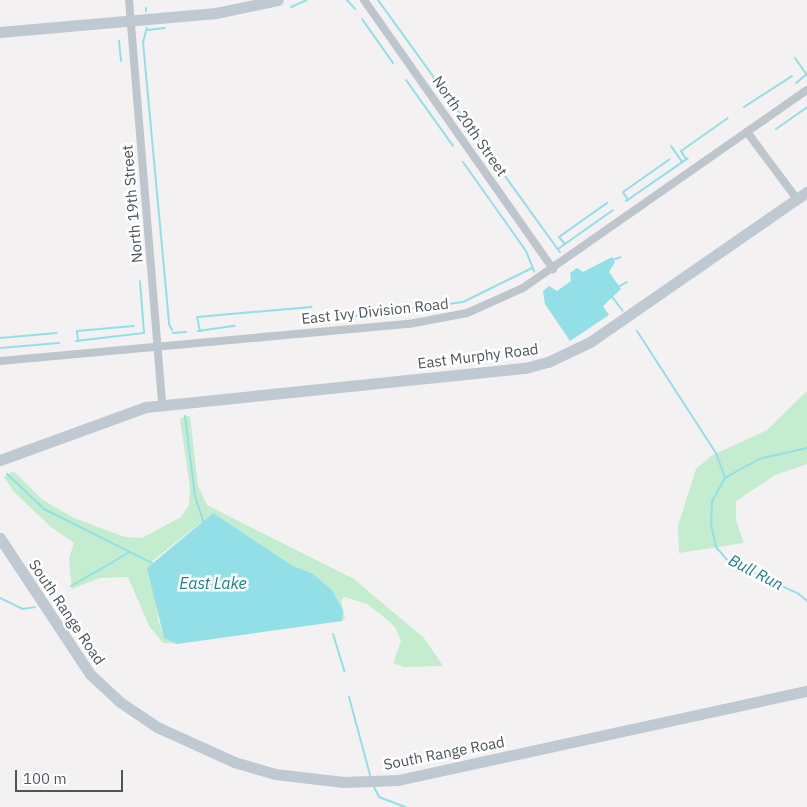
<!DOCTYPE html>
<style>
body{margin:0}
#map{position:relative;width:807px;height:807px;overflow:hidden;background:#f3f1f1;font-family:"IBM Plex Sans",sans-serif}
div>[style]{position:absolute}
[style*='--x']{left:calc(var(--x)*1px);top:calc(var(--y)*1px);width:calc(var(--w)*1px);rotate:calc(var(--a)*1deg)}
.green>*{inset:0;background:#c3edce}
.water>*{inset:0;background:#93dfe7}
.stream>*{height:2px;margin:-1px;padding:0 1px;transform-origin:1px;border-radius:1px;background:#93dfe7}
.street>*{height:8px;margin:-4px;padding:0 4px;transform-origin:4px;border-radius:4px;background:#bdc6cc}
.secondary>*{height:11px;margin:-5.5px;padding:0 5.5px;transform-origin:5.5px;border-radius:5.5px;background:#bec9d1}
span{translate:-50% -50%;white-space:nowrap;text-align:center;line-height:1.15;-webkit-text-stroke:5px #fff;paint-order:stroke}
.street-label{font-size:15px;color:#4a565d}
.water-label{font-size:16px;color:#15828d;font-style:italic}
.scale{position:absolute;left:15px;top:770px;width:108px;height:22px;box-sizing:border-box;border:2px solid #4a565d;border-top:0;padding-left:6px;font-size:15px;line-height:18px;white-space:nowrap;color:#4a565d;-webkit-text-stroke:4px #fff;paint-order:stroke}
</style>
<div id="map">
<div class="green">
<i style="clip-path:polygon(807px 391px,807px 464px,775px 475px,736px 501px,736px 520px,744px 543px,679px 553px,678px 526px,696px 469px,711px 456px,767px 430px)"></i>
<i style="clip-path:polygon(185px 416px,190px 416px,198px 486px,207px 505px,354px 579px,424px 638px,443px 666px,404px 667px,393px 663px,401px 641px,395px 627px,384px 617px,367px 604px,344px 597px,341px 600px,345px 618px,342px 621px,343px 610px,332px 590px,312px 573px,293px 566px,213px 513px,151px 562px,158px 620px,164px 637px,177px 644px,163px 643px,149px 626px,128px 577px,100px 578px,72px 589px,69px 558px,74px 543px,51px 527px,13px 491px,4px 477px,13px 471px,43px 500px,74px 518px,125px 537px,142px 538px,181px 517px,189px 505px,190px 488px,180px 419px)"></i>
</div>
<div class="water">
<i style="clip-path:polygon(612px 257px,615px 262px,609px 272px,621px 289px,603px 306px,609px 315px,570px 341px,545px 304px,543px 291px,549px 286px,557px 291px,571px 281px,570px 273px,577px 268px,583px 272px)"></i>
<i style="clip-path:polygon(213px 513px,293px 566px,312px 573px,332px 590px,343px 610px,342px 621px,177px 644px,164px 638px,147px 568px)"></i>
</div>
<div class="stream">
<i style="--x:347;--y:0;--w:12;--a:48"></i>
<i style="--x:378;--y:0;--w:311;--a:54.2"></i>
<i style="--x:291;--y:7;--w:17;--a:-24"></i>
<i style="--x:146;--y:8;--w:3;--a:90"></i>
<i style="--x:362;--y:19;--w:54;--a:54.8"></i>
<i style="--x:147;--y:28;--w:15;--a:106"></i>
<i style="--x:143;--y:42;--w:283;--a:84.7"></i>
<i style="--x:169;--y:324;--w:7;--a:63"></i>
<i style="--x:148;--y:30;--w:17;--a:-7"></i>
<i style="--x:119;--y:41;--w:20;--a:84"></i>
<i style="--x:795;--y:58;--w:21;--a:55"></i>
<i style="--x:406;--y:80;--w:81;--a:54.5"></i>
<i style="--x:796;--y:83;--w:13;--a:-39"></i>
<i style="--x:744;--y:107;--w:57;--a:-32.9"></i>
<i style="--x:776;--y:129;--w:38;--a:-35"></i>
<i style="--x:671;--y:146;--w:19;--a:55"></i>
<i style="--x:686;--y:159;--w:9;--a:-122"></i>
<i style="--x:681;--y:151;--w:57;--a:-35.1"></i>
<i style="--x:463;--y:162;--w:109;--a:54.7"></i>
<i style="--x:526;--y:251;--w:22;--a:68"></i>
<i style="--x:628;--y:200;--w:9;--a:-122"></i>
<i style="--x:623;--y:192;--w:57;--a:-35.1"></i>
<i style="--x:626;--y:201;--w:75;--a:-34.7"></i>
<i style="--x:565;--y:244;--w:9;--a:-131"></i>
<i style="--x:559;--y:237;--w:59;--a:-35.3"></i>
<i style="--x:558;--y:249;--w:67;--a:-35.3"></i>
<i style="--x:612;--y:260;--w:9;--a:-18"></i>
<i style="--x:618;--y:287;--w:10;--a:-29"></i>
<i style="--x:610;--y:294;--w:21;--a:53"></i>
<i style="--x:339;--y:318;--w:125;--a:-7.4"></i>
<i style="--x:463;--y:302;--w:77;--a:-26.2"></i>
<i style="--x:198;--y:331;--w:37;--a:-8"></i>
<i style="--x:200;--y:331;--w:14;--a:-102"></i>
<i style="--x:197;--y:317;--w:115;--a:-5"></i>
<i style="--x:637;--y:331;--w:145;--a:57.1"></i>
<i style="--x:716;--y:453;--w:27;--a:70"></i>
<i style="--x:173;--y:333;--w:13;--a:-4"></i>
<i style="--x:0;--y:338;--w:57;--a:-5"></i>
<i style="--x:76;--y:341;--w:68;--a:-6.7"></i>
<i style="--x:144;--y:333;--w:52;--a:-94.4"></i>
<i style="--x:78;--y:341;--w:10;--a:-96"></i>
<i style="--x:77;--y:331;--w:57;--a:-5"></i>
<i style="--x:0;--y:348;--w:59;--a:-4.8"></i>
<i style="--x:185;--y:416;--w:81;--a:82.9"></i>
<i style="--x:195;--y:496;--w:29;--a:72"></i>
<i style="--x:807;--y:448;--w:49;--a:167.1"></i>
<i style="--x:759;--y:459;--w:39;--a:151"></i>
<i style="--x:725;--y:478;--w:26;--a:119"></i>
<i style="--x:712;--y:501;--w:23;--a:92"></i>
<i style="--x:711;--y:524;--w:24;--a:78"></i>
<i style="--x:716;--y:547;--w:18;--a:49"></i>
<i style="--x:728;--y:561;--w:78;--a:24.9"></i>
<i style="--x:799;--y:594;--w:11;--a:41"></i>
<i style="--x:7;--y:474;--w:51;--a:43.4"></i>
<i style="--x:44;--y:509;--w:121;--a:26.6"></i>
<i style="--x:71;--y:586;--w:68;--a:-30"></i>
<i style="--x:0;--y:598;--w:25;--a:26"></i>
<i style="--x:23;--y:609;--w:12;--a:-9"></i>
<i style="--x:333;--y:634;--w:39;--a:73"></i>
<i style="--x:349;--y:697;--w:81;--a:74.9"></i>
<i style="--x:374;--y:787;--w:11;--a:63"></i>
<i style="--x:379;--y:797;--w:28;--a:21"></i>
</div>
<div class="street">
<i style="--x:129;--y:0;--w:406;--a:85.3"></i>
<i style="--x:364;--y:0;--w:329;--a:54.9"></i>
<i style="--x:747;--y:132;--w:84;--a:53.3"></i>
<i style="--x:0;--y:361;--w:411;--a:-5.2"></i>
<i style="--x:409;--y:324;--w:59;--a:-10.7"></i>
<i style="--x:467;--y:313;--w:61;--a:-24.1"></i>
<i style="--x:523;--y:288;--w:346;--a:-34.9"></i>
</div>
<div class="secondary">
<i style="--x:0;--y:32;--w:217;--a:-5"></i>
<i style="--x:216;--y:13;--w:63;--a:-11.8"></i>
<i style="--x:0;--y:460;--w:155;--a:-20"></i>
<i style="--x:146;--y:407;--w:381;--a:-5.9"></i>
<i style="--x:525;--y:368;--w:24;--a:-15"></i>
<i style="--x:548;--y:362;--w:47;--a:-25.5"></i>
<i style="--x:590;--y:342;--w:264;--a:-34.7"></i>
<i style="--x:0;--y:538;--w:163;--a:56.5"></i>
<i style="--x:90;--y:674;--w:41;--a:43"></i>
<i style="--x:120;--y:702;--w:45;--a:34"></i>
<i style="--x:157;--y:727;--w:85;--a:24.4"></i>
<i style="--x:234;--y:762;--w:43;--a:16.3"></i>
<i style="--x:275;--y:774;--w:69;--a:6.6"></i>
<i style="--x:344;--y:782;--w:54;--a:-2.1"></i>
<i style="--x:398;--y:780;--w:419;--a:-12.3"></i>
</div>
<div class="street-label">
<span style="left:470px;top:126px;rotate:55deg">North 20th Street</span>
<span style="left:132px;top:204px;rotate:-95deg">North 19th Street</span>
<span style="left:375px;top:311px;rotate:-6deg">East Ivy Division Road</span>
<span style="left:478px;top:356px;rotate:-7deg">East Murphy Road</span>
<span style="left:67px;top:612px;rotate:56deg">South Range Road</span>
<span style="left:444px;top:753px;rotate:-11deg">South Range Road</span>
</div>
<div class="water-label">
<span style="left:756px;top:572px;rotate:27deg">Bull Run</span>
<span style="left:213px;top:583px">East Lake</span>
</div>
<div class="scale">100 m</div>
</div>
